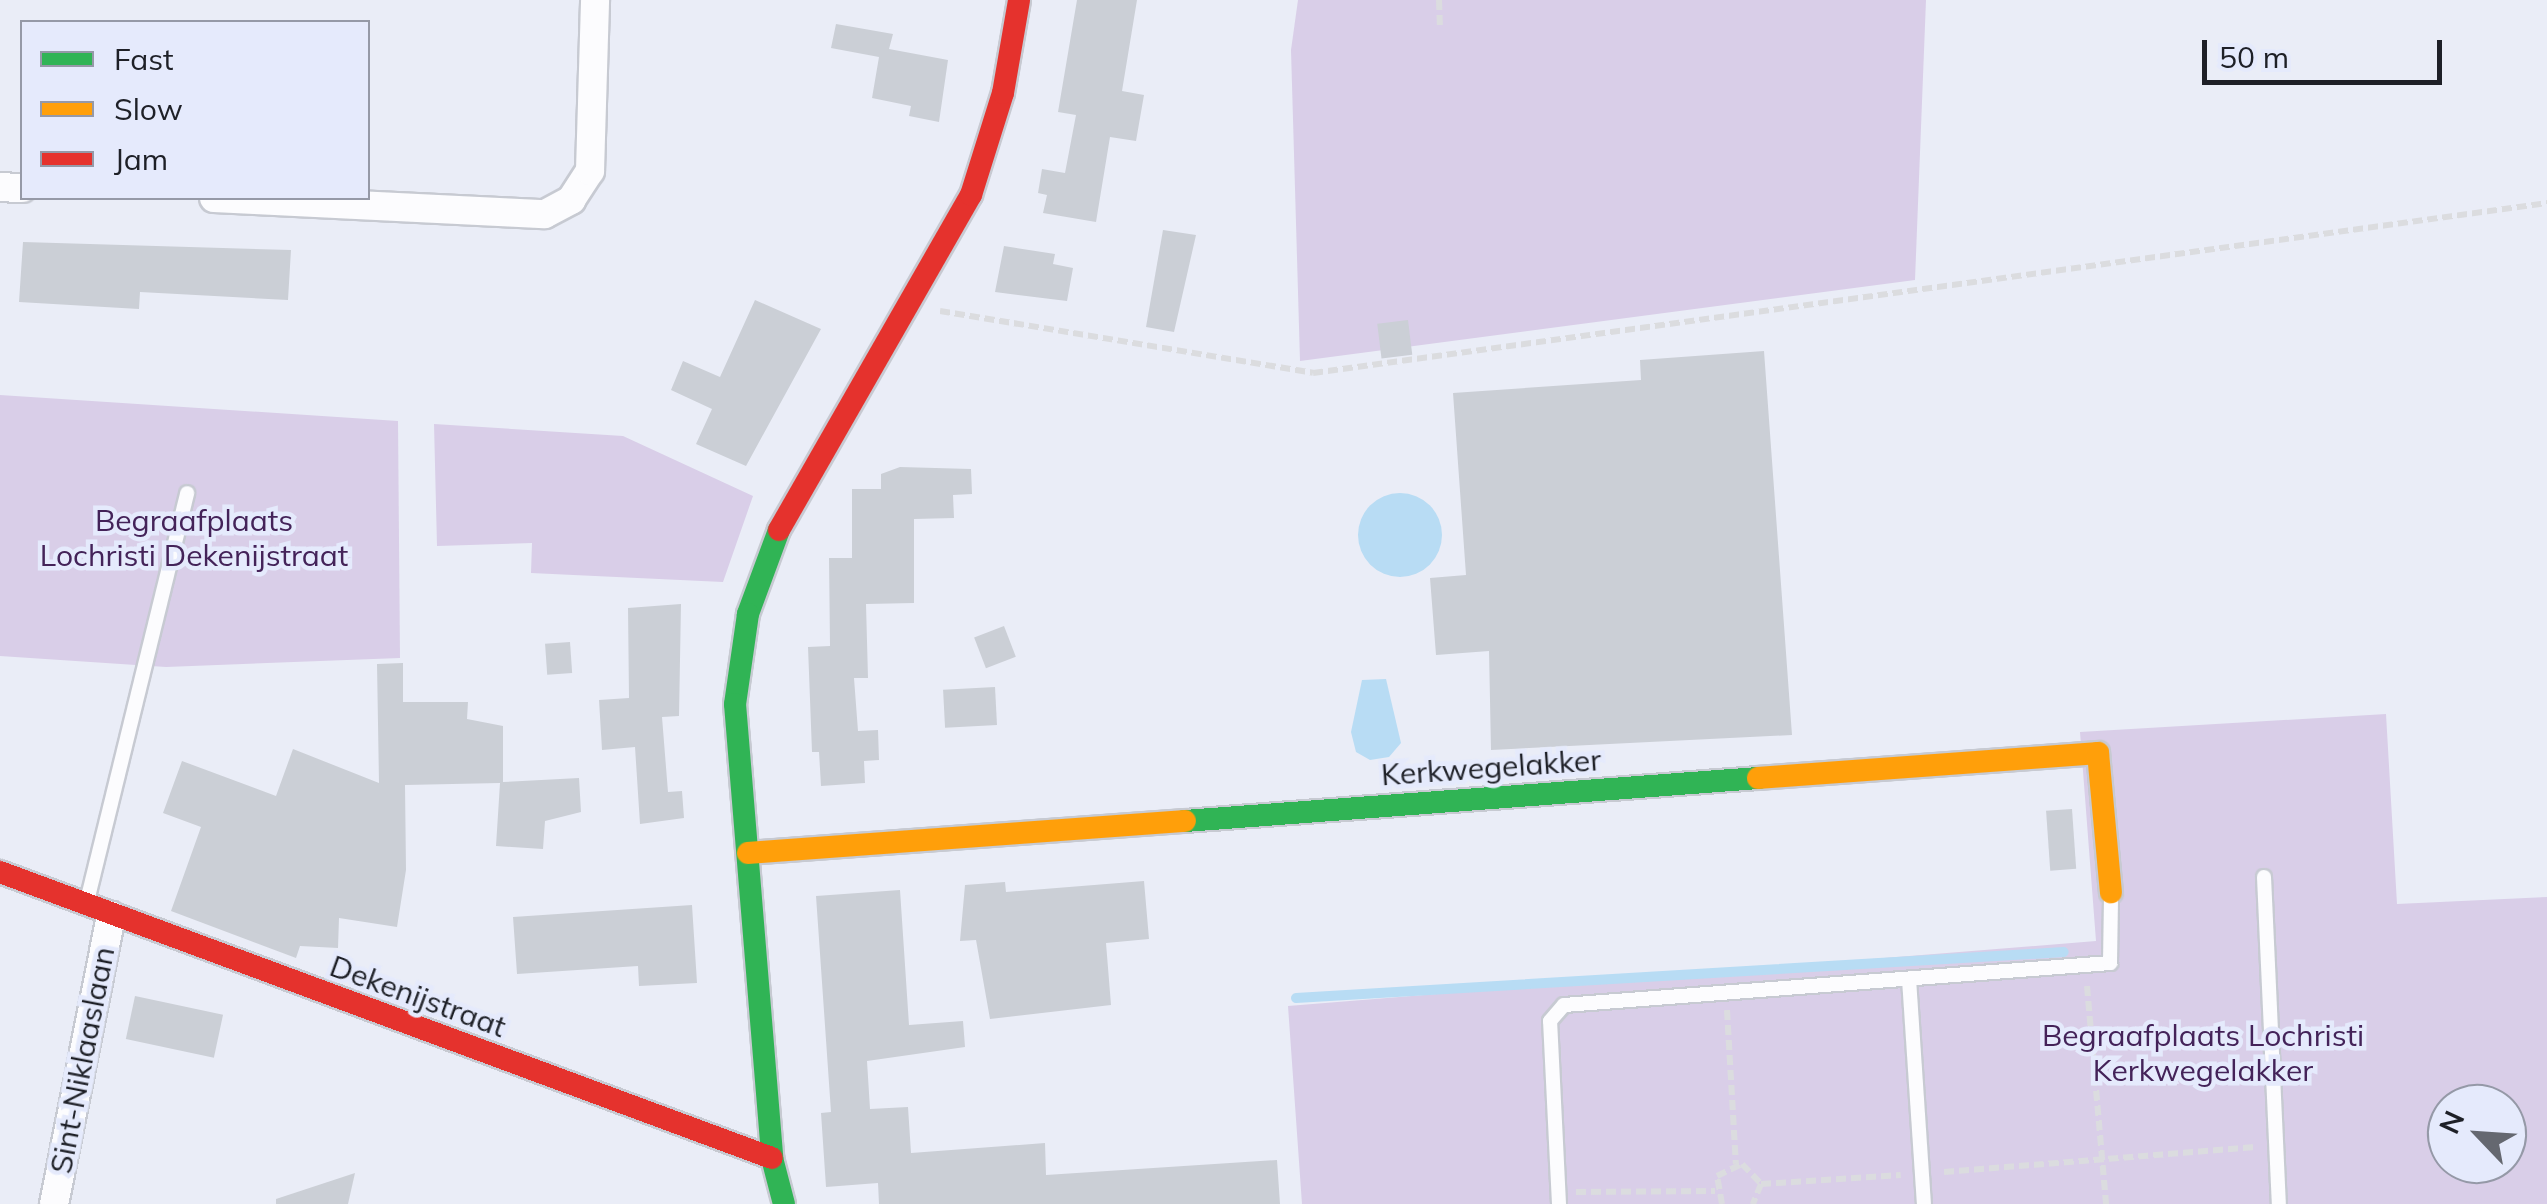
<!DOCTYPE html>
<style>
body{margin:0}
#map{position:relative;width:2547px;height:1204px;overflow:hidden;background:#eaedf7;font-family:Mulish,sans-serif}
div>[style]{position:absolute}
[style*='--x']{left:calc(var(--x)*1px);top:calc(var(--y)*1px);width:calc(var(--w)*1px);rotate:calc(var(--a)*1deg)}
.green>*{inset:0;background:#d9cee8}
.water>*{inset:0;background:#b8dcf4}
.round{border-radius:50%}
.stream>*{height:10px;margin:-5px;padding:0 5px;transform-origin:5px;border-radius:5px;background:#b8dcf4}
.building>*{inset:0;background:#cbcfd6;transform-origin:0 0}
.path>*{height:6px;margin-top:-3px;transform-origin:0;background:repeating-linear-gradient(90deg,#dbdcdf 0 10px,transparent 0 15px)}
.roads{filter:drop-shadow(2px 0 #c7cad2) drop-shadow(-2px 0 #c7cad2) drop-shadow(0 2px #c7cad2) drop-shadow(0 -2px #c7cad2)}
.lane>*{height:14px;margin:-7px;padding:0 7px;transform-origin:7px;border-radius:7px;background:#fcfcfe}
.street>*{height:28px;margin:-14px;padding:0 14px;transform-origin:14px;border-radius:14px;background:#fcfcfe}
.fast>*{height:22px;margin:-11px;padding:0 11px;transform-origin:11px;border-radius:11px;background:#30b455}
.slow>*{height:22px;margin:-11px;padding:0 11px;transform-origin:11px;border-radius:11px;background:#ff9f0a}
.jam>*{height:22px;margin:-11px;padding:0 11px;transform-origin:11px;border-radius:11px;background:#e5322d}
span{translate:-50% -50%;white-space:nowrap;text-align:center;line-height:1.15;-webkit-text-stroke:9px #e5eafc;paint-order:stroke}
.park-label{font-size:30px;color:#442359}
.street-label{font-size:30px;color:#1e2027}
.legend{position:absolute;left:20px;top:20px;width:350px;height:180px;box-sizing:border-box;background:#e5eafc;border:2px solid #9599a7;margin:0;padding:12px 18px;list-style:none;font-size:30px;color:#1e2027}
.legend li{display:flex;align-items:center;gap:20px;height:50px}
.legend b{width:50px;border:2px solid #9599a7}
.north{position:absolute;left:2427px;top:1084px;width:100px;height:100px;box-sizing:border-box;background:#e5eafc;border:2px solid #9599a7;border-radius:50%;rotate:295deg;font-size:28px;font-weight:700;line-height:40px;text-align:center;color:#1e2027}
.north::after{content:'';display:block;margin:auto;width:35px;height:45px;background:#656870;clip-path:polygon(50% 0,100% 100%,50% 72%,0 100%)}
.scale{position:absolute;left:2202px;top:40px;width:240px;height:45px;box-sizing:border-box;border:5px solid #1e2027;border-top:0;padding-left:12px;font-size:30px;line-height:35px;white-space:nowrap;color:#1e2027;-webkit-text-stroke:8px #e5eafc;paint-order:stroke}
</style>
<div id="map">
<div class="green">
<i style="clip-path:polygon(1298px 0,1926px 0,1915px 280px,1300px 361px,1291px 50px)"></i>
<i style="clip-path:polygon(0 395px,398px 421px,400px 658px,166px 667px,0 656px)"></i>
<i style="clip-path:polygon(434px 424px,623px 436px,753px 496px,723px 582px,531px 573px,532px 543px,437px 546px)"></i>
<i style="clip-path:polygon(evenodd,2386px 714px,2397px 904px,2547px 897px,2547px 1204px,1302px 1204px,1288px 1006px,2096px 941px,2080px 732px,2386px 714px,2447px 1104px,2507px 1104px,2507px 1164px,2447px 1164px,2447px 1104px)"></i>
</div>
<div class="water">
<i class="round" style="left:1358px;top:493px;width:84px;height:84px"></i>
<i style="clip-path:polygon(1386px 679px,1401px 743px,1389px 757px,1370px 760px,1356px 752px,1351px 732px,1362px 680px)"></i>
</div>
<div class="stream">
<i style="--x:1296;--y:998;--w:769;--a:-3.43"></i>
</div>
<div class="building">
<i style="clip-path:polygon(1077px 0,1137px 0,1122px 91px,1144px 95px,1136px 141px,1110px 137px,1096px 222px,1043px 213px,1047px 195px,1038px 193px,1042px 169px,1065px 173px,1076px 115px,1058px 112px)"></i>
<i style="clip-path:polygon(836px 24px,893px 34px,889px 49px,948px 60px,939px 122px,909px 116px,911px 106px,872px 98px,879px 57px,831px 48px)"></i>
<i style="clip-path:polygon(1163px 230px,1196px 235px,1174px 332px,1146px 327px)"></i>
<i style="clip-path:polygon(23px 242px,291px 250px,288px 300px,140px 292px,139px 309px,19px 302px)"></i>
<i style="clip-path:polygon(1004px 246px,1055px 254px,1053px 264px,1073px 268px,1067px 301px,995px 292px)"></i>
<i style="clip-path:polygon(755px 300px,821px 329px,746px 466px,696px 444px,712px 409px,671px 390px,683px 361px,720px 377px)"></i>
<i style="left:1408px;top:320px;width:35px;height:31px;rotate:83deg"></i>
<i style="clip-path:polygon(1764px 351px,1792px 735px,1491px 750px,1489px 651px,1436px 655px,1430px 578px,1466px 575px,1453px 393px,1641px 380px,1640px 360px)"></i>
<i style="clip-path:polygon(900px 467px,971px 469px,972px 494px,953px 495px,954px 518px,914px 519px,914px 603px,866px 604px,868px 678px,854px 678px,858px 731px,878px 730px,879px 760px,864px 761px,865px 783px,821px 786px,819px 752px,812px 752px,808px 647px,830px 646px,829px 558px,852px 558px,852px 489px,881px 489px,881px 474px)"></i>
<i style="clip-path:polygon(681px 604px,679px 716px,662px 717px,668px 792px,682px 791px,684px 818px,640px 824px,635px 747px,602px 750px,599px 700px,629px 698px,628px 608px)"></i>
<i style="left:1004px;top:626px;width:33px;height:32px;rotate:69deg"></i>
<i style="left:570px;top:642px;width:31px;height:25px;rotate:86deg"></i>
<i style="clip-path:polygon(403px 663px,403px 702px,468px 702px,467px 719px,503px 726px,503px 782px,579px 778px,581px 812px,545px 821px,543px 849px,496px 846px,500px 783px,405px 785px,406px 870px,397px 927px,339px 918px,338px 948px,300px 946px,296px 958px,171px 911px,201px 827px,163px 813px,182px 761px,276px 796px,293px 749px,379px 783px,377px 664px)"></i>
<i style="left:995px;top:687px;width:38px;height:52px;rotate:87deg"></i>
<i style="left:2072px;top:809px;width:60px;height:26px;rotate:86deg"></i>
<i style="clip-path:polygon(1144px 881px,1149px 939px,1106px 943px,1111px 1005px,990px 1019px,976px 940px,960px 941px,965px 885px,1005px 882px,1006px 892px)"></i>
<i style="clip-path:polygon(900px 890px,909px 1025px,963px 1021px,965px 1047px,867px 1061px,870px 1109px,908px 1107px,911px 1153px,1045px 1143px,1046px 1175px,1277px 1160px,1280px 1204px,879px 1204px,878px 1183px,826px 1187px,821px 1113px,831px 1112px,816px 896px)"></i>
<i style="clip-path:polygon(692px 905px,697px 983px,639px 986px,638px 966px,517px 974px,513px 917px)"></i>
<i style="left:135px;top:996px;width:90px;height:44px;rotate:12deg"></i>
<i style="clip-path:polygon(355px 1173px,348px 1204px,276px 1204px,276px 1199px)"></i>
</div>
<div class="path">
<i style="--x:1439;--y:0;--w:26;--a:88"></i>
<i style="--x:940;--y:311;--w:378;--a:9.4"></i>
<i style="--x:1313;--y:373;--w:1246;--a:-7.84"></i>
<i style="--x:2087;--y:986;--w:219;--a:85"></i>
<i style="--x:1727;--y:1010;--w:154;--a:86.7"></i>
<i style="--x:1944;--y:1172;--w:312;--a:-4.6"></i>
<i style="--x:1761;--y:1184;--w:140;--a:-3.7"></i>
<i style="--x:1576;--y:1192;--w:139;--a:-0.4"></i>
<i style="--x:1722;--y:1204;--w:28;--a:-100"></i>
<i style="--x:1717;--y:1176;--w:28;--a:-26"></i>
<i style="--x:1742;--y:1164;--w:28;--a:46"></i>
<i style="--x:1761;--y:1184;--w:22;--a:112"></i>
</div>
<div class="roads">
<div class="lane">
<i style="--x:2264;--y:877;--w:327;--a:87.4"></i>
<i style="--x:87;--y:901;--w:420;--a:-76.2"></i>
<i style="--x:1909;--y:979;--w:225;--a:86.2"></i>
<i style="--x:1559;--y:1204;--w:183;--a:-92.8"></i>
<i style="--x:1550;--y:1021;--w:21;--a:-49"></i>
<i style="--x:1564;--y:1005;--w:548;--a:-4.4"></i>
<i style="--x:2110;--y:963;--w:67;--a:-89.1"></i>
</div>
<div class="street">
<i style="--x:0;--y:187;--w:22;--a:3"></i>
<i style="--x:214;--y:198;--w:331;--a:2.8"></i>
<i style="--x:545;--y:214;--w:30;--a:-28"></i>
<i style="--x:571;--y:200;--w:35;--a:-57"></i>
<i style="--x:590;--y:171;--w:171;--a:-88.3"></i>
<i style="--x:54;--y:1204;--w:294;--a:-78.8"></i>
</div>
<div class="fast">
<i style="--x:779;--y:530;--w:90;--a:110.3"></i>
<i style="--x:748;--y:614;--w:91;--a:98.2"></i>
<i style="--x:735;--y:704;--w:456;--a:85.3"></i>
<i style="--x:772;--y:1158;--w:48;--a:75.4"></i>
<i style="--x:1185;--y:821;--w:575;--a:-4.29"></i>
</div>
<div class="slow">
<i style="--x:1758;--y:778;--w:341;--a:-4.2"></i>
<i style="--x:2098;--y:753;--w:140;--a:84.7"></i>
<i style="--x:748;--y:853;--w:438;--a:-4.2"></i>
</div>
<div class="jam">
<i style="--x:779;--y:530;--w:386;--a:-60.2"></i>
<i style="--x:971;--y:195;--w:107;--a:-72.6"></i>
<i style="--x:1003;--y:93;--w:94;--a:-80.2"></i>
<i style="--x:0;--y:872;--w:823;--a:20.33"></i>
</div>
</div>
<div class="park-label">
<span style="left:194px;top:537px">Begraafplaats<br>Lochristi Dekenijstraat</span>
<span style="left:2203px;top:1052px">Begraafplaats Lochristi<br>Kerkwegelakker</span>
</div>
<div class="street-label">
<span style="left:1491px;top:767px;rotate:-4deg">Kerkwegelakker</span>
<span style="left:418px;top:996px;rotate:20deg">Dekenijstraat</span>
<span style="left:82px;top:1060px;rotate:-79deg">Sint-Niklaaslaan</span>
</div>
<ul class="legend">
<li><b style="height:12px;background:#30b455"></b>Fast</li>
<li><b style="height:12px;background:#ff9f0a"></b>Slow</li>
<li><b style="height:12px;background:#e5322d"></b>Jam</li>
</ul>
<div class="north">N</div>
<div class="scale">50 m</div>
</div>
